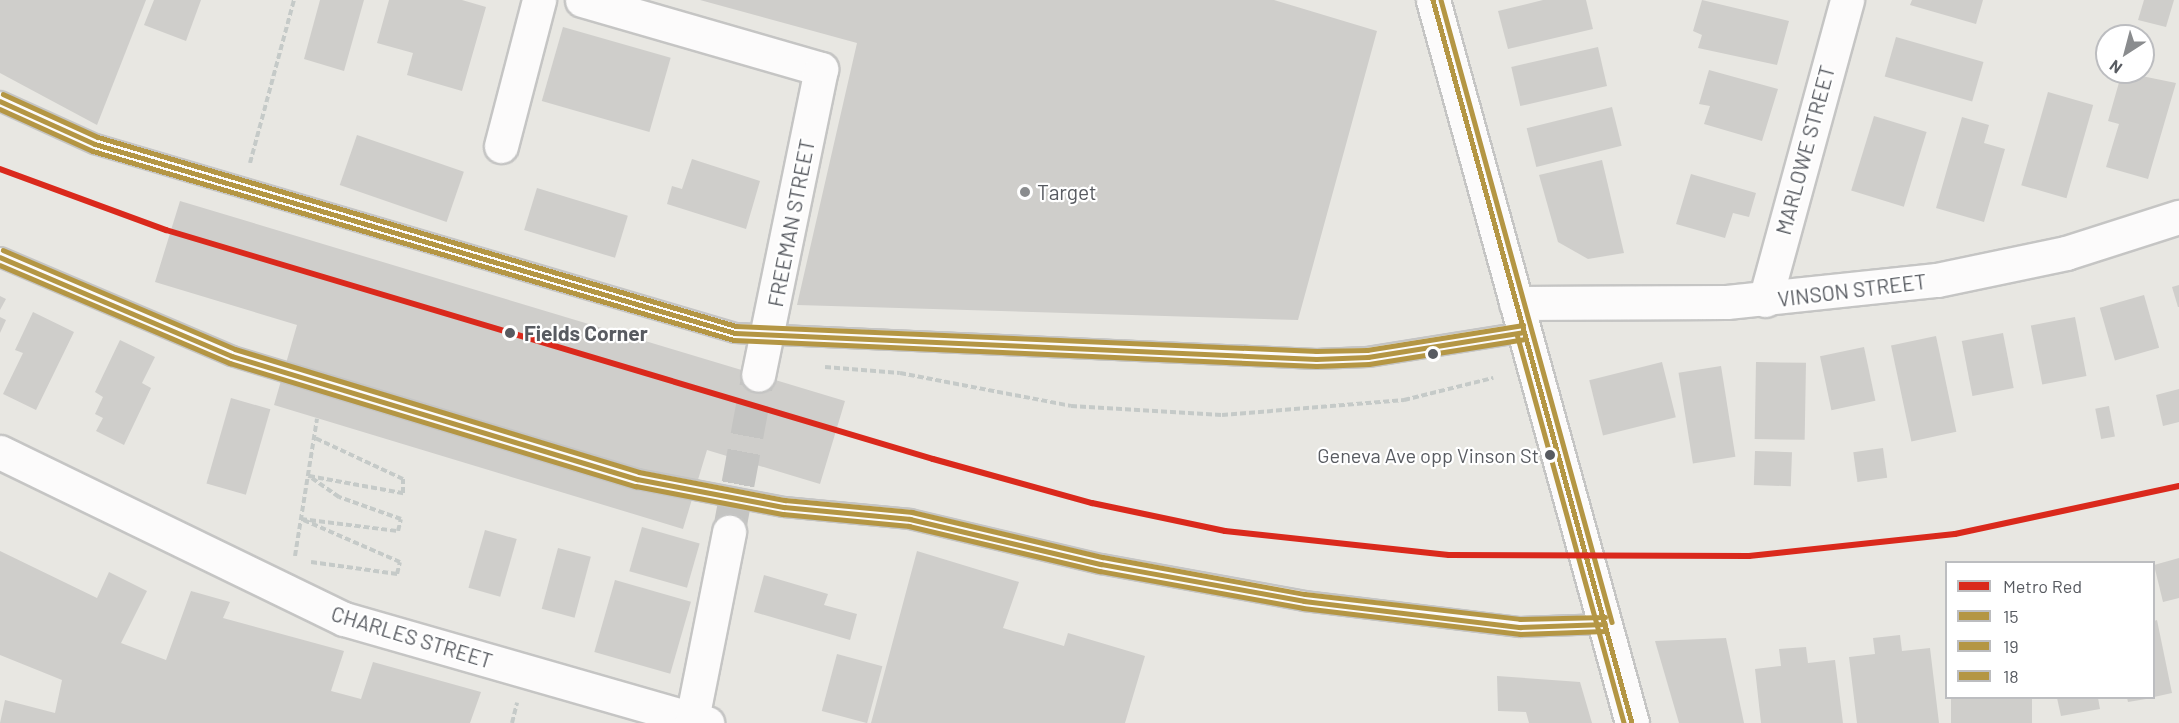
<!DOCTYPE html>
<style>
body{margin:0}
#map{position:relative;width:2179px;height:723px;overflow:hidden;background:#e8e7e2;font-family:Barlow,sans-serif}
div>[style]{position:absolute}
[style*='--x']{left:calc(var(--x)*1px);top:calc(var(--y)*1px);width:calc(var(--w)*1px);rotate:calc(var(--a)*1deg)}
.building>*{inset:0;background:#cfcecb;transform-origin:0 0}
.street-tunnel>*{height:33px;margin-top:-16.5px;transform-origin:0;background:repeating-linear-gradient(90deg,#c4c4c2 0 33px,transparent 0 49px)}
.path>*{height:4px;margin-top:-2px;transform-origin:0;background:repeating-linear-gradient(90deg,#c5cac8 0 6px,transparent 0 9px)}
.roads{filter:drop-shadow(2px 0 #c5c5c4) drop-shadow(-2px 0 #c5c5c4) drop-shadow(0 2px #c5c5c4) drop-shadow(0 -2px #c5c5c4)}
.lane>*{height:18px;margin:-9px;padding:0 9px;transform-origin:9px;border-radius:9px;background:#fcfbfb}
.street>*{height:33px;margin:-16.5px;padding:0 16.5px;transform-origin:16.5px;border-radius:16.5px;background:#fcfbfb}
.secondary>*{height:33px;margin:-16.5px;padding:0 16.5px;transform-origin:16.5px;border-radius:16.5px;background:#fcfbfb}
.bus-1>*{height:4.5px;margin:-2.25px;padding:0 2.25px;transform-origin:2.25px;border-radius:2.25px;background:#b49644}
.bus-2>*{height:4.5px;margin:-2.25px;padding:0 2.25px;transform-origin:2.25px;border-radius:2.25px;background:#b49644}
.bus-3>*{height:4.5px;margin:-2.25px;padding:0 2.25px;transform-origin:2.25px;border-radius:2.25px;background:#b49644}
.metro-1>*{height:6px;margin:-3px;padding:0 3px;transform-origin:3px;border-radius:3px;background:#da291c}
.dots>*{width:16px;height:16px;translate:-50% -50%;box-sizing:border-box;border:3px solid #fff;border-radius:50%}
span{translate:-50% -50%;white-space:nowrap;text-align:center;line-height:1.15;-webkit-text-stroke:4.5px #fff;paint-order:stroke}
.bus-label{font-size:20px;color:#585b61}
.right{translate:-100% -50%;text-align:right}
.street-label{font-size:21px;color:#585b61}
.poi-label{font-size:21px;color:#585b61}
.left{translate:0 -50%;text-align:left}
.stop-label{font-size:21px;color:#585b61;font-weight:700}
.legend{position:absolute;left:1945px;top:561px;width:210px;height:138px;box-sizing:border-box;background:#fff;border:2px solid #bcbdc0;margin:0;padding:8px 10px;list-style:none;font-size:18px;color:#585b61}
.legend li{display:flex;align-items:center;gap:12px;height:30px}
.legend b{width:30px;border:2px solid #bcbdc0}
.north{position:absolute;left:2095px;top:24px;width:60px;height:60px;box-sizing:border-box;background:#fff;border:2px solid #bcbdc0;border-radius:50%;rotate:216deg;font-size:16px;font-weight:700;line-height:24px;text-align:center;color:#585b61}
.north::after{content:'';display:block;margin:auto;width:21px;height:27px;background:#8a8c8e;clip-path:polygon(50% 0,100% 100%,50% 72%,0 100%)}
</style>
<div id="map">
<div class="building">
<i style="clip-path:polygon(0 0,146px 0,97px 125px,0 73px)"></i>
<i style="clip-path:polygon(154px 0,201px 0,186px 41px,144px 25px)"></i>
<i style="clip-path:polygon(320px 0,364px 0,344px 71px,304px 59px)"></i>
<i style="clip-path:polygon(389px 0,462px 0,486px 7px,462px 91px,407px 75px,413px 53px,377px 43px)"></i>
<i style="clip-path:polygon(700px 0,1274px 0,1377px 31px,1298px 320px,797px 305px,857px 43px)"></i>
<i style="clip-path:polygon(1543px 0,1586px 0,1593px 29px,1508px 49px,1498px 11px)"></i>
<i style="clip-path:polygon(1702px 0,1789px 21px,1777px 65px,1698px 48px,1702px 35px,1693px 31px)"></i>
<i style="clip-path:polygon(1912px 0,1983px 0,1976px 24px,1910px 5px)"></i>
<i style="clip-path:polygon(2144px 0,2174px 0,2166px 27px,2138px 20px)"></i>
<i style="left:563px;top:27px;width:112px;height:77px;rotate:16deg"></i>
<i style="left:1896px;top:37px;width:91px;height:41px;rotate:16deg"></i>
<i style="left:1598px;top:47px;width:40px;height:89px;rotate:77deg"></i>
<i style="clip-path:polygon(1709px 70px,1778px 89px,1762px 141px,1704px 124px,1710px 106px,1699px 104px)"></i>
<i style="clip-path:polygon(2122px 72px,2176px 83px,2148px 179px,2106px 167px,2119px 124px,2108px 121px)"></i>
<i style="left:2048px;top:92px;width:47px;height:97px;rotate:16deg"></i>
<i style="left:1612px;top:107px;width:40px;height:88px;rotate:76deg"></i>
<i style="left:1874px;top:116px;width:55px;height:78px;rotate:17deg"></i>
<i style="clip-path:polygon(1962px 117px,1989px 125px,1984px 143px,2005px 149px,1984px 222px,1936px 208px)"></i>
<i style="left:357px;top:135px;width:113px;height:53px;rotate:19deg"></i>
<i style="clip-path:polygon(692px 159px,760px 181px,746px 229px,667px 204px,672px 186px,682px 189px)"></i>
<i style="clip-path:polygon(1602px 160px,1624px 253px,1588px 259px,1558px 242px,1539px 175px)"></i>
<i style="clip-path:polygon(1691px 174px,1756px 193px,1749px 217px,1733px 213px,1725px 238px,1676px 224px)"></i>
<i style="left:537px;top:188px;width:95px;height:44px;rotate:17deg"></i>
<i style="clip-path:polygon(180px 201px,845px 401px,820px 484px,707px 450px,683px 529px,274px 405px,297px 325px,155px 282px)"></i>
<i style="clip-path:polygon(2179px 285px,2179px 307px,2178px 307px,2172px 287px)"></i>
<i style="left:2144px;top:295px;width:55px;height:46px;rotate:74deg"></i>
<i style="clip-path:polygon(0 296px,6px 299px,0 310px)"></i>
<i style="clip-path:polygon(33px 312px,74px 332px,36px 410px,3px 394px,23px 353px,15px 350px)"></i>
<i style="clip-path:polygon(0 317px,6px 320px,0 333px)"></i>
<i style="left:2075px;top:317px;width:60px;height:45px;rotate:79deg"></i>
<i style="left:2003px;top:333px;width:56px;height:42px;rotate:79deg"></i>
<i style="left:1936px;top:336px;width:98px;height:46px;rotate:78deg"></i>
<i style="clip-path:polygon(120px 340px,155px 357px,142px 383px,151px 388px,124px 445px,96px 431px,103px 418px,95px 414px,103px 397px,95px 392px)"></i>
<i style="left:1864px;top:347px;width:55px;height:45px;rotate:78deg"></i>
<i style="left:1662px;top:362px;width:57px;height:75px;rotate:76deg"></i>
<i style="left:1756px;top:362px;width:50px;height:77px;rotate:1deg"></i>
<i style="left:1721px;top:366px;width:92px;height:43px;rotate:81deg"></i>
<i style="clip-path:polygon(2179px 389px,2179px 422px,2163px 426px,2156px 395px)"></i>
<i style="left:231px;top:398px;width:41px;height:89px;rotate:16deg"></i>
<i style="left:2109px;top:406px;width:31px;height:14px;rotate:79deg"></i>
<i style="left:1883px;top:448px;width:30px;height:30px;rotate:82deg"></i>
<i style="left:1755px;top:451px;width:37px;height:34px;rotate:2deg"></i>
<i style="left:642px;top:527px;width:60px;height:46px;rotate:16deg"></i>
<i style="left:485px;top:530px;width:33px;height:60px;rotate:16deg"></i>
<i style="left:558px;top:548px;width:34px;height:63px;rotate:15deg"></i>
<i style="clip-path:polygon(0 551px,97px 598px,109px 572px,147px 591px,121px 643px,166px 660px,191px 591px,230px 602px,223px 618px,344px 651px,331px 691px,361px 699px,373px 662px,481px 692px,470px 723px,0 723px,5px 700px,55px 713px,62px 680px,0 655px)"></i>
<i style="clip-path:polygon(917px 551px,1019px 582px,1003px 628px,1064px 646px,1068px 633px,1145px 656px,1125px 723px,871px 723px)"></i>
<i style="clip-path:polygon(2179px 558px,2179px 598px,2163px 602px,2154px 565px)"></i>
<i style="clip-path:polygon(764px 575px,828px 594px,824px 605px,857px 614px,850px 640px,754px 612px)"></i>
<i style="left:615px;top:580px;width:79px;height:75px;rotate:16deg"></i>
<i style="clip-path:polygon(2157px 620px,2172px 693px,2154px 697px,2154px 621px)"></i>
<i style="clip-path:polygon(1900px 635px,1902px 651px,1930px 648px,1939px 723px,1857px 723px,1849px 657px,1875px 654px,1873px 638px)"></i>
<i style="clip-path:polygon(1726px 638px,1744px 723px,1679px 723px,1655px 641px)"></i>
<i style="clip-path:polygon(1806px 647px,1808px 663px,1835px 660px,1843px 723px,1761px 723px,1755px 669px,1781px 666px,1779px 649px)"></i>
<i style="left:837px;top:654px;width:47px;height:59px;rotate:15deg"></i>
<i style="clip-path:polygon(1497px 676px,1580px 682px,1592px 723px,1529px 723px,1526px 712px,1498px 711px)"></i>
<i style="left:1951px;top:698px;width:81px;height:25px"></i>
<i style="clip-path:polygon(2057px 698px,2098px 698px,2100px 709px,2061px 716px)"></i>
<i style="clip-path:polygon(2127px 698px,2146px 698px,2146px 699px,2128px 702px)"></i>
</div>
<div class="street-tunnel">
<i style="--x:729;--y:532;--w:160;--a:-79.5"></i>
</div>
<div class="path">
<i style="--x:250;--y:163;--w:169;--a:-74.9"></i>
<i style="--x:825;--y:367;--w:75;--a:4.6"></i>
<i style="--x:900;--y:373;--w:174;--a:10.9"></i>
<i style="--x:1071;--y:406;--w:151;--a:3.4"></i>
<i style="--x:1222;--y:415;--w:183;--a:-4.7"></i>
<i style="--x:1404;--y:400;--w:92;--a:-13.9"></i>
<i style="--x:295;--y:556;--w:139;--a:-80.9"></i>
<i style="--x:311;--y:562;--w:87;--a:7.9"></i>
<i style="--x:397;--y:574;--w:12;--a:-76"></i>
<i style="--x:400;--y:562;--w:108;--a:-156.5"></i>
<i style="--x:301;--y:519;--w:98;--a:7.1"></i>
<i style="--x:398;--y:531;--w:12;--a:-76"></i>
<i style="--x:401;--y:519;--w:66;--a:-160.5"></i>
<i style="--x:339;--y:497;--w:37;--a:-145"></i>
<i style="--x:309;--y:476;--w:96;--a:10.3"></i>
<i style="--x:403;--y:493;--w:14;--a:-90"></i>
<i style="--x:403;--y:479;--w:97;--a:-155"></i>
<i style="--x:512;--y:723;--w:21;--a:-76"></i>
</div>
<div class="roads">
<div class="lane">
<i style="--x:0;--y:101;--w:104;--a:24.4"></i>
<i style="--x:95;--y:144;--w:667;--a:16.45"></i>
<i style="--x:735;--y:333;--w:582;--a:2.56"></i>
<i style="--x:1316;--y:359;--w:52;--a:-2.2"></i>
<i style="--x:1368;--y:357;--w:158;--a:-9.1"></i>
<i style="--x:0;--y:257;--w:252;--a:23.1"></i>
<i style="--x:232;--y:356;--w:423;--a:16.9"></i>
<i style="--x:637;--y:479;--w:150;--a:10.8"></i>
<i style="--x:784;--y:507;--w:127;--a:5.4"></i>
<i style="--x:910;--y:519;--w:196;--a:13.3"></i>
<i style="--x:1101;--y:564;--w:206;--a:10.3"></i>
<i style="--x:1304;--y:601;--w:218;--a:6.9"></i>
<i style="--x:1520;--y:627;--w:85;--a:-2"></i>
</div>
<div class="street">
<i style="--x:582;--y:0;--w:249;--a:16.1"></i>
<i style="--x:821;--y:69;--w:312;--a:101.6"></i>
<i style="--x:501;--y:146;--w:151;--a:-75.4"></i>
<i style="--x:1765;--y:300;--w:311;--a:-74.7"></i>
<i style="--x:1516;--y:303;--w:211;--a:-0.3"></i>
<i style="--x:1727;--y:302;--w:211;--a:-6"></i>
<i style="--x:1937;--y:280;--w:132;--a:-11.8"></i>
<i style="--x:2066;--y:253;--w:119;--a:-17.7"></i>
<i style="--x:0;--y:452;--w:382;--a:25.9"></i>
<i style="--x:344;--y:619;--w:378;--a:16"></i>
<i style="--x:692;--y:719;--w:191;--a:-78.8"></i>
</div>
<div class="secondary">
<i style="--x:1433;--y:0;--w:750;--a:74.61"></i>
</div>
</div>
<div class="bus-1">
<i style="--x:1433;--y:0;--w:750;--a:74.61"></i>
<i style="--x:0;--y:101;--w:104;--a:24.4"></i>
<i style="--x:95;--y:144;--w:667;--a:16.45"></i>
<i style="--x:735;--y:333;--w:582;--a:2.56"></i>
<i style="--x:1316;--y:359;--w:52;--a:-2.2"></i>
<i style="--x:1368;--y:357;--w:158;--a:-9.1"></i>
<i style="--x:0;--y:257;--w:252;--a:23.1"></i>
<i style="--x:232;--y:356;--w:423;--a:16.9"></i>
<i style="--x:637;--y:479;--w:150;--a:10.8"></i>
<i style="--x:784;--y:507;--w:127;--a:5.4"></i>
<i style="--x:910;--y:519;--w:196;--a:13.3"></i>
<i style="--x:1101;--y:564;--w:206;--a:10.3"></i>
<i style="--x:1304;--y:601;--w:218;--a:6.9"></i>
<i style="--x:1520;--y:627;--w:85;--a:-2"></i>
</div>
<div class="bus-2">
<i style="--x:0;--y:109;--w:102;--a:24.3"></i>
<i style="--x:93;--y:151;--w:668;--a:16.43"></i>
<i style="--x:734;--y:340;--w:583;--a:2.56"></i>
<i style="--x:1316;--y:366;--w:53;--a:-2.2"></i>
<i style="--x:1369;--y:364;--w:158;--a:-9.1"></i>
<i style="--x:0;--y:265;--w:250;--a:23.1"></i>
<i style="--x:230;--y:363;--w:424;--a:16.9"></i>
<i style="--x:636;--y:486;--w:150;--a:10.8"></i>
<i style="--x:783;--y:514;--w:127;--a:5.4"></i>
<i style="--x:909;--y:526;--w:196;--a:13.3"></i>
<i style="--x:1100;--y:571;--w:206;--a:10.3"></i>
<i style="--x:1303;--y:608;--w:219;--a:6.8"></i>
<i style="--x:1520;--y:634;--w:85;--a:-2"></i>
<i style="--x:1517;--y:334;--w:403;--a:74.6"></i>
</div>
<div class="bus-3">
<i style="--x:1441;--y:0;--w:645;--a:74.63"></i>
<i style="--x:3;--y:94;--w:104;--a:24.4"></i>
<i style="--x:98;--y:137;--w:665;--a:16.5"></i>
<i style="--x:736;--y:326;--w:581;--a:2.47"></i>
<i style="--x:1316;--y:351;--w:51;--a:-1.1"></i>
<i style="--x:1367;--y:350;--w:158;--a:-9.1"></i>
<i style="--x:3;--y:250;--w:252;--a:23.1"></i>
<i style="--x:235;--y:349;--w:422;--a:16.9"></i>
<i style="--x:639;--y:472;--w:149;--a:10.9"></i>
<i style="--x:785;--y:500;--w:128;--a:5.4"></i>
<i style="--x:912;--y:512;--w:196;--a:13.3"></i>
<i style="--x:1103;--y:557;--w:205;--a:10.4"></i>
<i style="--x:1305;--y:594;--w:216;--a:6.6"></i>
<i style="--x:1520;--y:619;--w:85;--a:-1.3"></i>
</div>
<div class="metro-1">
<i style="--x:0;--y:169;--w:177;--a:20.2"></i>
<i style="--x:166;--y:230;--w:800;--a:16.62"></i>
<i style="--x:933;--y:459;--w:165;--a:15.5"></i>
<i style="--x:1092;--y:503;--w:136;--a:11.9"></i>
<i style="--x:1225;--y:531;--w:225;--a:6.1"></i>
<i style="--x:1449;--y:555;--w:300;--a:0.2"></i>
<i style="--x:1749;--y:556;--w:207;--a:-6.1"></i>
<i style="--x:1955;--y:534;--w:229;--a:-12.1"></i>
</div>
<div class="dots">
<i style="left:1025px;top:192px;background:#8a8c8e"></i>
<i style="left:510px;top:333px;background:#585b61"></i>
<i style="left:1433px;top:354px;background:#585b61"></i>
<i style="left:1550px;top:455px;background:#585b61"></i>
</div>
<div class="bus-label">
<span class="right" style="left:1539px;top:455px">Geneva Ave opp Vinson St</span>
</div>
<div class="street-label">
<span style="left:1805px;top:150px;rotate:-75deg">MARLOWE STREET</span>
<span style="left:791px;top:223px;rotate:-79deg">FREEMAN STREET</span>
<span style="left:1852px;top:290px;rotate:-7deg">VINSON STREET</span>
<span style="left:412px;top:637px;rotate:17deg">CHARLES STREET</span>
</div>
<div class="poi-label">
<span class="left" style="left:1037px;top:192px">Target</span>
</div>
<div class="stop-label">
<span class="left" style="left:524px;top:333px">Fields Corner</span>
</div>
<ul class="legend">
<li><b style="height:8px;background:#da291c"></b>Metro Red</li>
<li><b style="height:8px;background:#b49644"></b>15</li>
<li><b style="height:8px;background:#b49644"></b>19</li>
<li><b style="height:8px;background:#b49644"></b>18</li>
</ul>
<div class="north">N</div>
</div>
